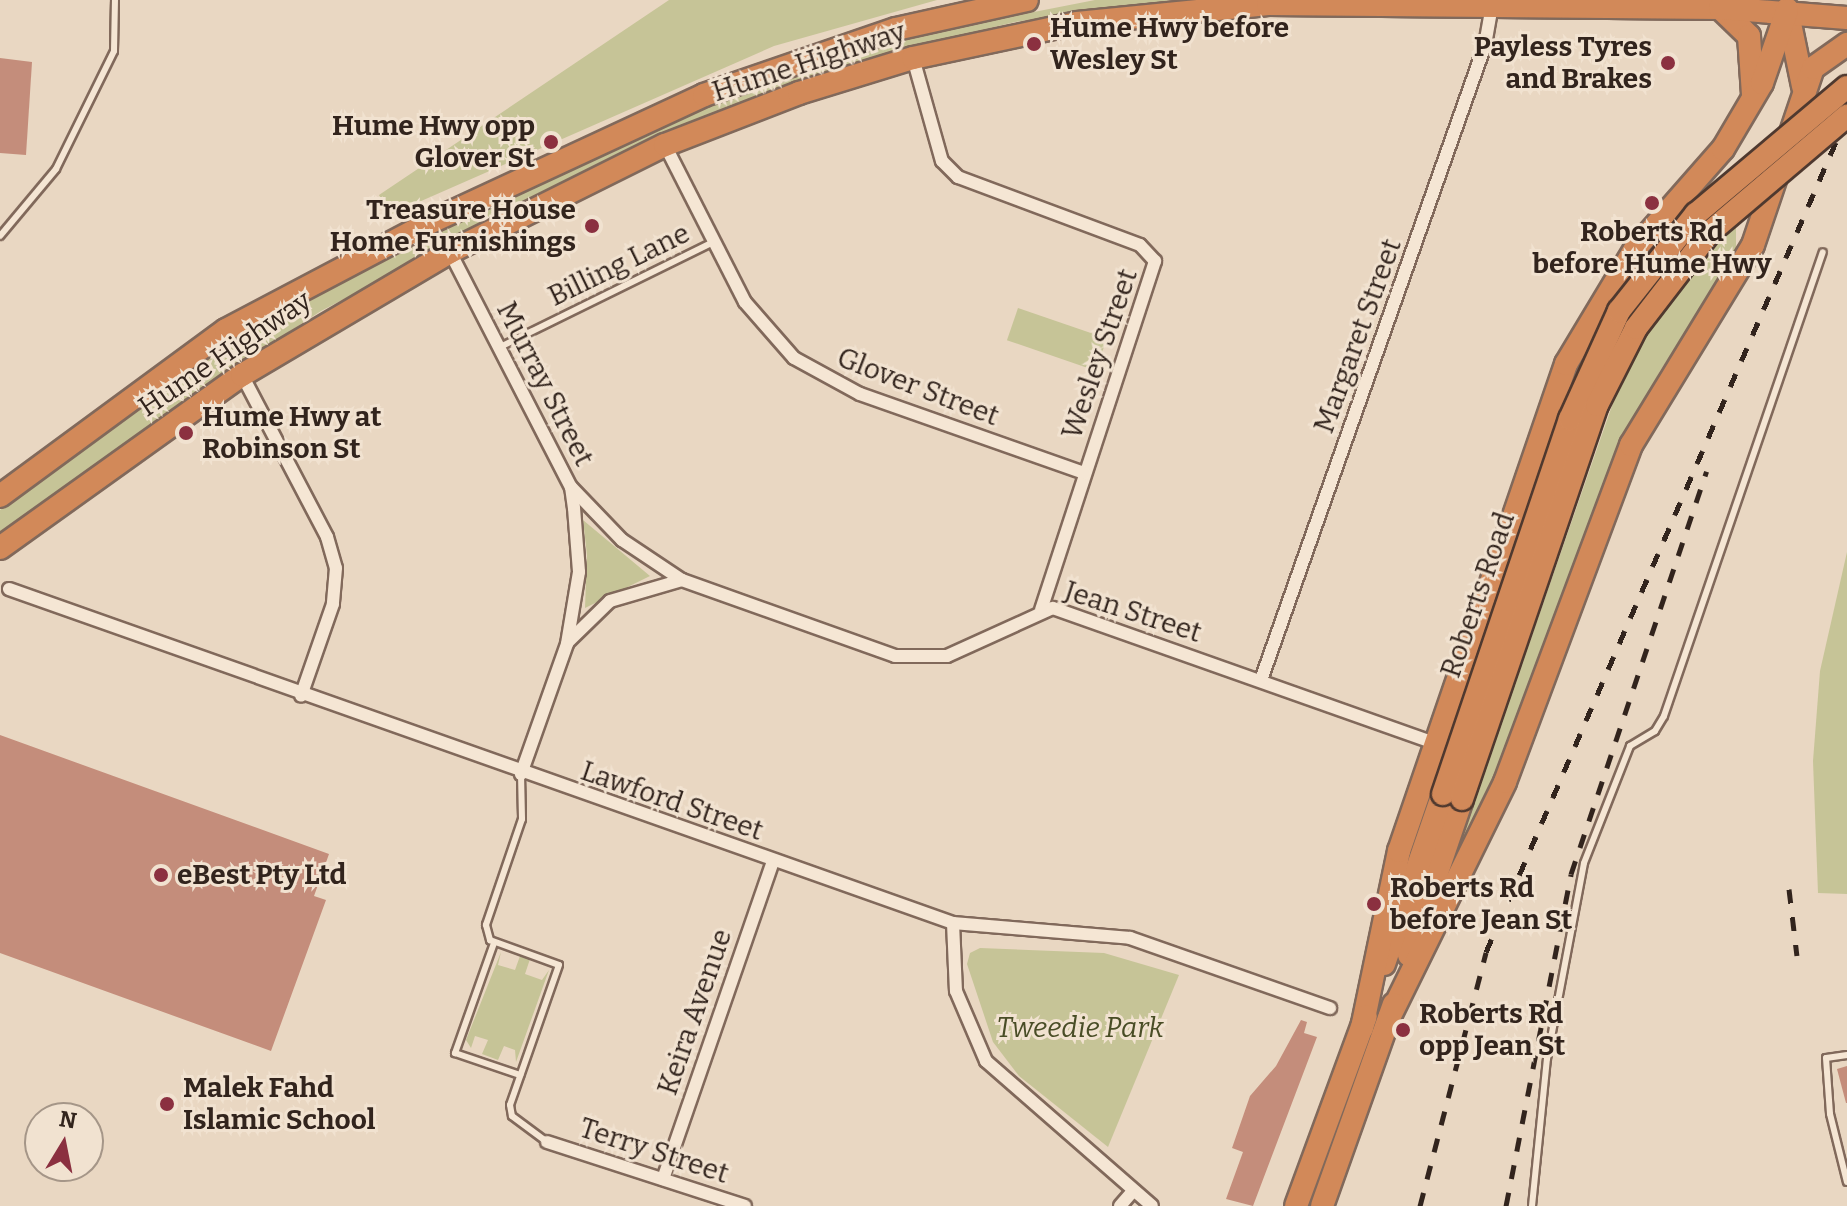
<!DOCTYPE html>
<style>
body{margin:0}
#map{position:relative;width:1847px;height:1206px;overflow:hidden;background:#e9d7c2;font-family:Bitter,serif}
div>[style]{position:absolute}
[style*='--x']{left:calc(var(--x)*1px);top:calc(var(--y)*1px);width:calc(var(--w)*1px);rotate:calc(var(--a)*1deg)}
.green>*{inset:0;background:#c6c497;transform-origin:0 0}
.building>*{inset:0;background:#c48d7b}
.roads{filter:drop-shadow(2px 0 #81695b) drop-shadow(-2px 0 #81695b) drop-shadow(0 2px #81695b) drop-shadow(0 -2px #81695b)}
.lane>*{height:6px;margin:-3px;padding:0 3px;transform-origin:3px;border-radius:3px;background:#f5e6d4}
.street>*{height:12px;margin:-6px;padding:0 6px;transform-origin:6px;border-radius:6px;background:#f5e6d4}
.highway>*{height:22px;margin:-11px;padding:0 11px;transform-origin:11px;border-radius:11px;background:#d28959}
.rail>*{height:5px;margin-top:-2.5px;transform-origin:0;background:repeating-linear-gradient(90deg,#32241d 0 14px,transparent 0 28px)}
.bridges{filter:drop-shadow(2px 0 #4f392f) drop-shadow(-2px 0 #4f392f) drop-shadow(0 2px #4f392f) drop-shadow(0 -2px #4f392f)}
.highway-bridge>*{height:22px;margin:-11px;padding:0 11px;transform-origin:11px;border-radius:11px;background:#d28959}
.dots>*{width:22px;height:22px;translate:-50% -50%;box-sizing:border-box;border:4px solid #f1e2d0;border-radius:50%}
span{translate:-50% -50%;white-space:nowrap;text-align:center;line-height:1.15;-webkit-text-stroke:6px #f1e2d0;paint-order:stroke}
.poi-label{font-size:28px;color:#32241d;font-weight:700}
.left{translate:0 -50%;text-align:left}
.right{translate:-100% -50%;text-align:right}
.street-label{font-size:28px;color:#32241d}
.park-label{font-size:28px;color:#494d26;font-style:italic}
.north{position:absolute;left:24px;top:1102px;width:80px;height:80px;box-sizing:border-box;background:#f1e2d0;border:2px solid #a59688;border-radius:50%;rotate:10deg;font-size:22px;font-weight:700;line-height:32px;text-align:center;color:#32241d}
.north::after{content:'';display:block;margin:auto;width:28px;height:36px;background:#8b3040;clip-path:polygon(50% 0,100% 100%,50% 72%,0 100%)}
</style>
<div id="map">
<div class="green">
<i style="clip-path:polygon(669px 0,937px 0,774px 46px,387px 216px,379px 195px)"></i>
<i style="clip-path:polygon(1095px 0,1172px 0,1015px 22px,875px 56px,643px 143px,321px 311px,186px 399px,0 534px,0 510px,179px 374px,246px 331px,401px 249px,739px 93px,922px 34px)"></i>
<i style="clip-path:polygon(1736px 223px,1736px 255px,1660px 371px,1615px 457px,1514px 739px,1445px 885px,1621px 380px,1660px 312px)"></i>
<i style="left:1018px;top:308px;width:94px;height:34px;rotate:19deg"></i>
<i style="clip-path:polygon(583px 520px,650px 576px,585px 608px,587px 555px)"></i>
<i style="clip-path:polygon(1847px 552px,1847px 894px,1818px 893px,1813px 761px,1820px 671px)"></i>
<i style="clip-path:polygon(980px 948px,1104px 953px,1179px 975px,1108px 1147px,1019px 1076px,993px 1042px,967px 964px,970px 953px)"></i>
<i style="clip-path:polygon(501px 952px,498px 965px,515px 970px,520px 956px,530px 959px,525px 974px,542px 980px,549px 970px,516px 1062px,515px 1050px,504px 1046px,498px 1060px,482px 1054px,488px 1040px,475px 1036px,471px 1048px,466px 1040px)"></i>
</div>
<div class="building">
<i style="clip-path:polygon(0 58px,32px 62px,26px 155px,0 153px)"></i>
<i style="clip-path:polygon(0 735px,329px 854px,314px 896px,326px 900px,271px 1051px,0 953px)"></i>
<i style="clip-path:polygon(1301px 1020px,1307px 1022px,1304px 1033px,1317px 1037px,1253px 1206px,1226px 1199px,1243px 1152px,1232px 1148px,1250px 1096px,1276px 1066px)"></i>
<i style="clip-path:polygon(1847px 1066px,1847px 1103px,1846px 1103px,1837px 1069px)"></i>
</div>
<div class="roads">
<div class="lane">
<i style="--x:0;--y:236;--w:87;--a:-50.1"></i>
<i style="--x:56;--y:169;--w:131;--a:-63.8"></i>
<i style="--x:114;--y:51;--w:51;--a:-88.9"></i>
<i style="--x:500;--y:347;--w:237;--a:-26.2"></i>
<i style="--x:521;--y:774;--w:45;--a:88.7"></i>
<i style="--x:522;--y:819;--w:112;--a:108.8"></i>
<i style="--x:486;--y:925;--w:16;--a:75"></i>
<i style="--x:490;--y:940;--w:73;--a:19.9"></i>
<i style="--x:559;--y:965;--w:148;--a:109.3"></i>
<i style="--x:510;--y:1105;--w:11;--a:80"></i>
<i style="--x:512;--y:1116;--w:44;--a:36.6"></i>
<i style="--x:494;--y:943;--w:117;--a:109.5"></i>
<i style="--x:455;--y:1053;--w:69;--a:18.7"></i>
<i style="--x:1847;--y:1055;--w:21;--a:172"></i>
<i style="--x:1826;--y:1058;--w:56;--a:85.9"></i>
<i style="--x:1830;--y:1114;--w:70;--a:76"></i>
<i style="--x:1532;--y:1206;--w:148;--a:-84.2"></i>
<i style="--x:1547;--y:1059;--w:199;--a:-79.3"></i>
<i style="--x:1584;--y:863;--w:126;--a:-68.5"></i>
<i style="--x:1630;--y:746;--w:29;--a:-31"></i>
<i style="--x:1655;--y:731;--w:17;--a:-59"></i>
<i style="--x:1664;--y:716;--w:490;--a:-71.1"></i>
</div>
<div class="street">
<i style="--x:913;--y:58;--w:107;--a:74.3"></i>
<i style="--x:942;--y:161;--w:23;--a:45"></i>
<i style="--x:958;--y:177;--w:194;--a:20.5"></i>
<i style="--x:1140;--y:245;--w:22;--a:47"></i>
<i style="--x:1155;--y:261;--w:367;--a:108.1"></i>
<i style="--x:665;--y:145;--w:176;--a:63"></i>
<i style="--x:745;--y:302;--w:74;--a:48.8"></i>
<i style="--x:794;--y:358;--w:75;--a:28.6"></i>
<i style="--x:860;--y:394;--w:238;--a:19.4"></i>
<i style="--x:450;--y:252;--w:264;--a:62.8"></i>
<i style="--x:571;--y:487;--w:21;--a:82"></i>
<i style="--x:574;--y:508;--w:64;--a:85.5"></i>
<i style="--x:579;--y:572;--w:73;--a:99.5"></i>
<i style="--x:567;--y:644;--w:138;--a:109.5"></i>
<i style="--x:242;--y:375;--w:183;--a:62.3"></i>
<i style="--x:327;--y:537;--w:32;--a:74"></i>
<i style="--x:336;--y:568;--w:36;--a:95"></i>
<i style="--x:333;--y:604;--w:97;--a:109.2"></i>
<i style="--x:571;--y:487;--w:74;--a:46.1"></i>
<i style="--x:622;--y:540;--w:72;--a:33.7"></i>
<i style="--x:682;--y:580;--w:226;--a:19.6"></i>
<i style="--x:895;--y:656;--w:52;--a:0"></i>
<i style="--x:947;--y:656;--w:116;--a:-24.4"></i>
<i style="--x:1053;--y:608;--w:405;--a:19.5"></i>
<i style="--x:9;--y:589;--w:1001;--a:19.48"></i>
<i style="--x:953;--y:923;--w:178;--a:4.8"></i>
<i style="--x:1130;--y:938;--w:212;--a:19.3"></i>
<i style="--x:569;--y:641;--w:57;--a:-44.3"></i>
<i style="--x:610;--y:601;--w:75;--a:-16.3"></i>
<i style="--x:1261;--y:680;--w:673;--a:-70.57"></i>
<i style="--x:1485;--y:45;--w:40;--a:-80"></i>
<i style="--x:953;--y:923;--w:68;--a:87.5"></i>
<i style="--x:956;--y:991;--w:76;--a:66.8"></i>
<i style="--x:986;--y:1061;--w:220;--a:41.1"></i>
<i style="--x:547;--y:1142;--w:208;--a:17.9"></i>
<i style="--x:663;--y:1179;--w:336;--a:-70.9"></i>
<i style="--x:1120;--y:1206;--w:20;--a:-49"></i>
</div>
<div class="highway">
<i style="--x:1720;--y:8;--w:40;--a:44"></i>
<i style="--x:1749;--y:36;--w:59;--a:86.1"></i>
<i style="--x:1787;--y:9;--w:79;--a:78.3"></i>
<i style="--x:0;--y:496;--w:280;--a:-36.3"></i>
<i style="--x:226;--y:330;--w:236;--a:-27.8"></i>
<i style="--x:435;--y:220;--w:297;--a:-24.9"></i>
<i style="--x:704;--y:95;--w:203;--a:-19"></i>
<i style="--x:896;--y:29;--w:134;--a:-12.5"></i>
<i style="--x:0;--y:548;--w:297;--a:-35.6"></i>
<i style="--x:242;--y:375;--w:242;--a:-30.6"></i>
<i style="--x:450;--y:252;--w:240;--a:-26.5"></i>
<i style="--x:665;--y:145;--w:144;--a:-21.2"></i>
<i style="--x:799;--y:93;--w:119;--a:-17.1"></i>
<i style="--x:913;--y:58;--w:168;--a:-12"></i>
<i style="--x:1077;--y:23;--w:192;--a:-5.7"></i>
<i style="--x:1268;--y:4;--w:452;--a:0.5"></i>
<i style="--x:1720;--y:8;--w:127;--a:4.5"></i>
<i style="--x:1409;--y:955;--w:165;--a:-71.2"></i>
<i style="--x:1384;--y:964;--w:180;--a:-70.9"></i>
<i style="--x:1389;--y:1018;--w:263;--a:-63.8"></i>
<i style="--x:1505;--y:782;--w:360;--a:-69.5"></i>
<i style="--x:1631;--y:445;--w:234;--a:-58.6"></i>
<i style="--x:1753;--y:245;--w:187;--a:-71.3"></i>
<i style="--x:1813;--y:68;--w:42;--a:-35.2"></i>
<i style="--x:1362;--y:1028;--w:181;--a:-78.2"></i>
<i style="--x:1399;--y:851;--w:515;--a:-71.07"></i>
<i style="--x:1566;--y:364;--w:134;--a:-59"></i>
<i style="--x:1635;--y:249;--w:133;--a:-48.7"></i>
<i style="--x:1723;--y:149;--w:77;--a:-59.4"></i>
<i style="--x:1762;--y:83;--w:76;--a:-70.9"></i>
<i style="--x:1296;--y:1206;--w:202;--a:-69.8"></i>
<i style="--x:1322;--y:1206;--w:214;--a:-70.4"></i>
</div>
</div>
<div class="rail">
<i style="--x:1789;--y:889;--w:67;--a:83.2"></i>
<i style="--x:1420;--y:1206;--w:262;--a:-75.4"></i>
<i style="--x:1486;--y:952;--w:911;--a:-66.64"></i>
<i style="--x:1506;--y:1206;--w:338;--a:-78.9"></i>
<i style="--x:1571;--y:874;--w:425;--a:-71.4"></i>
</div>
<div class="bridges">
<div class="highway-bridge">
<i style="--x:1443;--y:794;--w:396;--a:-71.3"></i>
<i style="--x:1570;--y:419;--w:119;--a:-65.6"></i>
<i style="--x:1619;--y:311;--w:124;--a:-51.6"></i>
<i style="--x:1696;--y:214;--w:197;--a:-40.1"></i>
<i style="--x:1462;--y:799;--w:416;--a:-71.1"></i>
<i style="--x:1597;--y:405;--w:86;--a:-63.1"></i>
<i style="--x:1636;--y:328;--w:121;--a:-52.4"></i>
<i style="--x:1710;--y:232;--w:180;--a:-40.3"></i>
</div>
</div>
<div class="dots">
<i style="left:1034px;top:44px;background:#8b3040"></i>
<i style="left:1668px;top:63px;background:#8b3040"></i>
<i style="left:551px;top:142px;background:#8b3040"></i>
<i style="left:1652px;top:203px;background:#8b3040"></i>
<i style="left:592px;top:226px;background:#8b3040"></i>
<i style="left:186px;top:433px;background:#8b3040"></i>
<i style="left:161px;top:875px;background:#8b3040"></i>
<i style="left:1374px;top:904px;background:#8b3040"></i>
<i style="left:1403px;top:1030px;background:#8b3040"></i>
<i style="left:167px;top:1104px;background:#8b3040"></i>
</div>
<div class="poi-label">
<span class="left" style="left:1050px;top:44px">Hume Hwy before<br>Wesley St</span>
<span class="right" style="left:1652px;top:63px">Payless Tyres<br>and Brakes</span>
<span class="right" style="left:535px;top:142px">Hume Hwy opp<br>Glover St</span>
<span class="right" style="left:576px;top:226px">Treasure House<br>Home Furnishings</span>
<span style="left:1652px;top:248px">Roberts Rd<br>before Hume Hwy</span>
<span class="left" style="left:202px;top:433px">Hume Hwy at<br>Robinson St</span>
<span class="left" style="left:177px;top:875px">eBest Pty Ltd</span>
<span class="left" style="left:1390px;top:904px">Roberts Rd<br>before Jean St</span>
<span class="left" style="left:1419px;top:1030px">Roberts Rd<br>opp Jean St</span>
<span class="left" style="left:183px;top:1104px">Malek Fahd<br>Islamic School</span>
</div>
<div class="street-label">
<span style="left:809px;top:62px;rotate:-18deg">Hume Highway</span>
<span style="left:619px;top:265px;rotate:-26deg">Billing Lane</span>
<span style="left:1358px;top:336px;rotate:-70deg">Margaret Street</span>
<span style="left:225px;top:354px;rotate:-34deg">Hume Highway</span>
<span style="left:1100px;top:354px;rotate:-71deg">Wesley Street</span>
<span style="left:545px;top:384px;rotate:63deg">Murray Street</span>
<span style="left:918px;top:387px;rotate:21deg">Glover Street</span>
<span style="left:1478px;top:595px;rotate:-71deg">Roberts Road</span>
<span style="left:1133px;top:612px;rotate:18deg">Jean Street</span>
<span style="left:672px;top:801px;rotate:19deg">Lawford Street</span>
<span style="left:695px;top:1012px;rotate:-71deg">Keira Avenue</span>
<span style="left:654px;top:1151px;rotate:18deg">Terry Street</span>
</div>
<div class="park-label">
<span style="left:1080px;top:1028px">Tweedie Park</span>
</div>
<div class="north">N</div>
</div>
